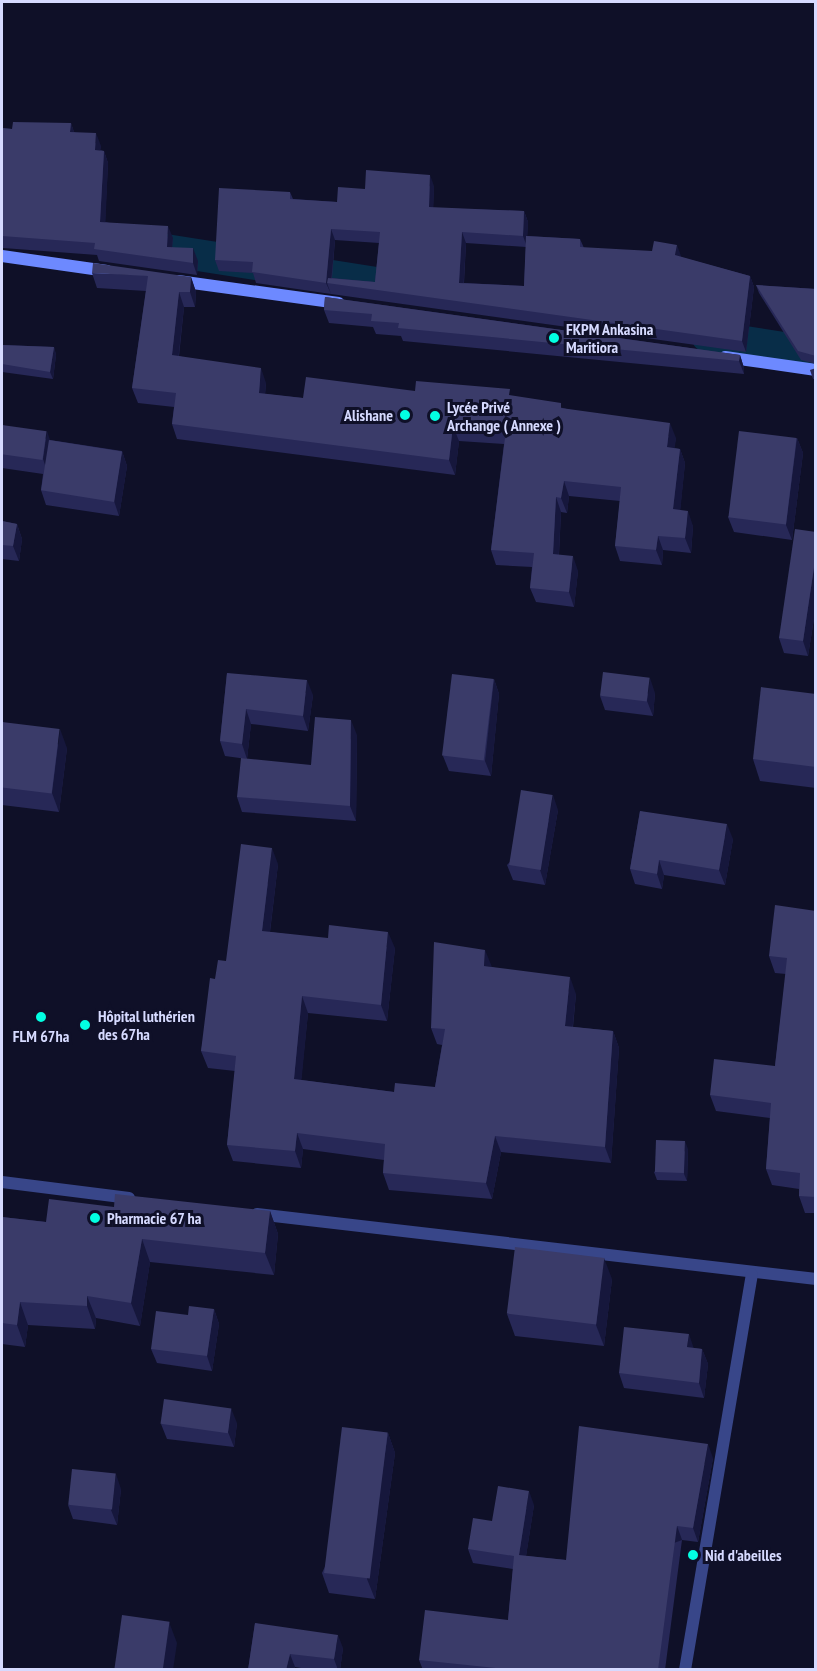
<!DOCTYPE html>
<meta charset="utf-8">
<style>
body{margin:0}
#map{position:relative;width:817px;height:1671px;overflow:hidden;background:#0f1028;font-family:"PT Sans Narrow",sans-serif}
div>[style]{position:absolute}
[style*='--x']{left:calc(var(--x)*1px);top:calc(var(--y)*1px);width:calc(var(--w)*1px);rotate:calc(var(--a)*1deg)}
.canal>*{height:32px;margin:-16px;padding:0 16px;transform-origin:16px;border-radius:16px;background:#082d48}
.street>*{height:12px;margin:-6px;padding:0 6px;transform-origin:6px;border-radius:6px;background:#384689}
.secondary>*{height:12px;margin:-6px;padding:0 6px;transform-origin:6px;border-radius:6px;background:#6d89ff}
.wall>*{inset:0;background:#272857}
.shaded-wall>*{inset:0;background:#16173c;transform-origin:0 0}
.building>*{inset:0;background:#3a3b69;transform-origin:0 0}
.dots>*{width:16px;height:16px;translate:-50% -50%;box-sizing:border-box;border:3px solid #0f1028;border-radius:50%}
span{translate:-50% -50%;white-space:nowrap;text-align:center;line-height:1.15;-webkit-text-stroke:6px #0f1028;paint-order:stroke}
.poi-label{font-size:16px;color:#d6daff;font-weight:700}
.left{translate:0 -50%;text-align:left}
.right{translate:-100% -50%;text-align:right}
.frame{position:absolute;inset:0;border:3px solid #d6daff;pointer-events:none}
</style>
<div id="map">
<div class="canal">
<i style="--x:153;--y:248;--w:247;--a:8.9"></i>
<i style="--x:707;--y:336;--w:110;--a:8.9"></i>
</div>
<div class="street">
<i style="--x:2;--y:1182;--w:128;--a:7.2"></i>
<i style="--x:257;--y:1214;--w:563;--a:6.63"></i>
<i style="--x:685;--y:1670;--w:401;--a:-80.4"></i>
</div>
<div class="secondary">
<i style="--x:2;--y:256;--w:106;--a:8.1"></i>
<i style="--x:178;--y:281;--w:162;--a:7.8"></i>
<i style="--x:725;--y:357;--w:92;--a:8.1"></i>
</div>
<div class="wall">
<i style="clip-path:polygon(71px 123px,74px 132px,101px 146px,100px 150px,104px 151px,108px 163px,105px 222px,173px 238px,172px 247px,198px 261px,197px 275px,99px 261px,97px 255px,3px 248px,2px 249px,2px 128px,12px 129px)"></i>
<i style="clip-path:polygon(evenodd,434px 186px,433px 208px,524px 211px,528px 222px,527px 236px,580px 239px,584px 248px,681px 256px,680px 257px,750px 276px,754px 287px,746px 352px,331px 294px,331px 292px,331px 294px,256px 283px,253px 273px,219px 271px,215px 260px,290px 192px,293px 199px,337px 202px,365px 189px,434px 186px,335px 240px,379px 243px,375px 282px,332px 278px,335px 240px,434px 186px,466px 243px,526px 247px,524px 286px,464px 283px,466px 243px)"></i>
<i style="clip-path:polygon(92px 273px,191px 277px,196px 292px,195px 307px,184px 307px,179px 356px,266px 383px,265px 394px,303px 398px,415px 391px,512px 396px,563px 408px,676px 438px,674px 448px,680px 449px,685px 463px,680px 510px,693px 526px,691px 553px,663px 550px,662px 565px,620px 561px,615px 546px,620px 501px,569px 496px,567px 513px,561px 512px,559px 555px,578px 571px,574px 607px,536px 602px,530px 588px,532px 567px,496px 565px,491px 550px,504px 444px,459px 441px,455px 475px,177px 439px,172px 424px,174px 407px,138px 403px,132px 388px,146px 291px,97px 288px)"></i>
<i style="clip-path:polygon(756px 285px,816px 289px,816px 364px,801px 360px,759px 293px)"></i>
<i style="clip-path:polygon(325px 297px,740px 355px,744px 368px,744px 374px,403px 341px,401px 336px,376px 334px,373px 327px,329px 323px,324px 310px)"></i>
<i style="clip-path:polygon(2px 345px,54px 347px,56px 355px,53px 379px,2px 372px)"></i>
<i style="clip-path:polygon(816px 368px,816px 379px,813px 379px,810px 370px)"></i>
<i style="clip-path:polygon(2px 425px,50px 440px,122px 451px,127px 466px,119px 516px,46px 505px,41px 490px,43px 474px,2px 468px)"></i>
<i style="clip-path:polygon(797px 438px,803px 453px,792px 540px,734px 532px,728px 517px)"></i>
<i style="clip-path:polygon(2px 521px,17px 524px,22px 539px,19px 561px,2px 559px)"></i>
<i style="clip-path:polygon(816px 532px,816px 606px,808px 656px,784px 653px,779px 638px)"></i>
<i style="clip-path:polygon(227px 673px,313px 695px,308px 731px,251px 724px,247px 759px,225px 756px,220px 741px)"></i>
<i style="clip-path:polygon(494px 679px,499px 694px,491px 776px,449px 771px,443px 756px)"></i>
<i style="clip-path:polygon(655px 693px,653px 716px,605px 710px,600px 696px)"></i>
<i style="clip-path:polygon(816px 694px,816px 788px,760px 781px,753px 759px)"></i>
<i style="clip-path:polygon(2px 722px,67px 748px,59px 812px,2px 805px)"></i>
<i style="clip-path:polygon(357px 735px,356px 821px,242px 812px,237px 797px,311px 765px)"></i>
<i style="clip-path:polygon(558px 810px,545px 885px,513px 880px,507px 865px)"></i>
<i style="clip-path:polygon(640px 811px,733px 839px,725px 885px,664px 875px,662px 889px,635px 884px,630px 869px)"></i>
<i style="clip-path:polygon(278px 864px,270px 932px,395px 948px,387px 1021px,308px 1013px,301px 1080px,394px 1092px,435px 1087px,442px 1045px,437px 1044px,431px 1028px,492px 967px,576px 994px,573px 1027px,613px 1031px,619px 1048px,611px 1163px,501px 1152px,492px 1199px,389px 1190px,383px 1173px,384px 1160px,303px 1149px,301px 1168px,233px 1161px,227px 1145px,235px 1071px,208px 1068px,201px 1051px,215px 979px,226px 961px)"></i>
<i style="clip-path:polygon(816px 911px,816px 1213px,805px 1213px,799px 1196px,799px 1189px,772px 1185px,766px 1169px,770px 1118px,716px 1111px,710px 1095px,775px 1066px,786px 974px,775px 973px,769px 956px)"></i>
<i style="clip-path:polygon(688px 1149px,687px 1181px,657px 1180px,654px 1172px)"></i>
<i style="clip-path:polygon(114px 1207px,270px 1211px,278px 1234px,274px 1275px,150px 1262px,140px 1326px,96px 1318px,95px 1329px,28px 1325px,25px 1347px,2px 1344px,2px 1217px,46px 1222px)"></i>
<i style="clip-path:polygon(612px 1279px,604px 1346px,515px 1336px,507px 1314px)"></i>
<i style="clip-path:polygon(214px 1309px,219px 1324px,212px 1371px,157px 1363px,151px 1349px,188px 1315px)"></i>
<i style="clip-path:polygon(694px 1348px,702px 1349px,708px 1364px,704px 1398px,624px 1388px,619px 1373px)"></i>
<i style="clip-path:polygon(237px 1423px,234px 1447px,167px 1439px,161px 1424px)"></i>
<i style="clip-path:polygon(388px 1433px,395px 1453px,375px 1599px,329px 1593px,322px 1573px)"></i>
<i style="clip-path:polygon(713px 1458px,698px 1542px,682px 1540px,665px 1670px,423px 1670px,419px 1660px,508px 1620px,513px 1569px,473px 1563px,468px 1549px,492px 1521px,534px 1505px,526px 1556px,566px 1560px)"></i>
<i style="clip-path:polygon(121px 1489px,117px 1525px,73px 1519px,68px 1505px)"></i>
<i style="clip-path:polygon(255px 1623px,343px 1648px,340px 1670px,313px 1670px,295px 1667px,294px 1670px,248px 1670px)"></i>
</div>
<div class="shaded-wall">
<i style="clip-path:polygon(71px 123px,75px 135px,70px 132px)"></i>
<i style="clip-path:polygon(96px 133px,101px 146px,99px 162px,95px 150px)"></i>
<i style="clip-path:polygon(104px 151px,108px 163px,105px 234px,100px 222px)"></i>
<i style="clip-path:polygon(430px 175px,434px 186px,433px 218px,429px 207px)"></i>
<i style="clip-path:polygon(524px 211px,528px 222px,527px 247px,523px 236px)"></i>
<i style="clip-path:polygon(168px 226px,173px 238px,171px 259px,167px 247px)"></i>
<i style="clip-path:polygon(331px 229px,335px 240px,331px 283px,327px 283px,331px 294px,326px 283px)"></i>
<i style="clip-path:polygon(462px 232px,466px 243px,463px 294px,459px 283px)"></i>
<i style="clip-path:polygon(677px 245px,681px 256px,679px 266px,675px 255px)"></i>
<i style="clip-path:polygon(193px 248px,198px 261px,197px 275px,193px 263px)"></i>
<i style="clip-path:polygon(750px 276px,754px 287px,746px 352px,742px 341px)"></i>
<i style="clip-path:polygon(191px 277px,196px 292px,195px 307px,190px 292px)"></i>
<i style="clip-path:polygon(179px 292px,184px 307px,177px 370px,172px 355px)"></i>
<i style="clip-path:polygon(54px 347px,56px 355px,53px 379px,50px 372px)"></i>
<i style="clip-path:polygon(740px 355px,744px 368px,744px 374px,739px 361px)"></i>
<i style="clip-path:polygon(261px 368px,266px 383px,264px 408px,259px 393px)"></i>
<i style="clip-path:polygon(670px 423px,676px 438px,673px 462px,667px 447px)"></i>
<i style="clip-path:polygon(453px 426px,459px 441px,455px 475px,449px 460px)"></i>
<i style="clip-path:polygon(47px 431px,52px 446px,48px 474px,43px 459px)"></i>
<i style="clip-path:polygon(797px 438px,803px 453px,792px 540px,786px 525px)"></i>
<i style="clip-path:polygon(680px 449px,685px 463px,679px 524px,673px 509px)"></i>
<i style="clip-path:polygon(122px 451px,127px 466px,119px 516px,114px 501px)"></i>
<i style="clip-path:polygon(564px 481px,569px 496px,567px 513px,561px 498px)"></i>
<i style="clip-path:polygon(556px 497px,561px 512px,558px 569px,553px 554px)"></i>
<i style="clip-path:polygon(688px 511px,693px 526px,691px 553px,685px 538px)"></i>
<i style="clip-path:polygon(17px 524px,22px 539px,19px 561px,13px 546px)"></i>
<i style="clip-path:polygon(658px 536px,663px 550px,662px 565px,656px 550px)"></i>
<i style="clip-path:polygon(816px 554px,816px 606px,808px 656px,803px 641px)"></i>
<i style="clip-path:polygon(573px 556px,578px 571px,574px 607px,569px 592px)"></i>
<i style="clip-path:polygon(2px 674px,3px 678px,2px 690px)"></i>
<i style="clip-path:polygon(650px 678px,655px 693px,653px 716px,647px 701px)"></i>
<i style="clip-path:polygon(494px 679px,499px 694px,491px 776px,485px 761px)"></i>
<i style="clip-path:polygon(307px 680px,313px 695px,308px 731px,303px 716px)"></i>
<i style="clip-path:polygon(246px 709px,251px 724px,247px 759px,242px 744px)"></i>
<i style="clip-path:polygon(351px 720px,357px 735px,356px 821px,350px 806px)"></i>
<i style="clip-path:polygon(60px 729px,67px 748px,59px 812px,52px 793px)"></i>
<i style="clip-path:polygon(553px 795px,558px 810px,545px 885px,540px 870px)"></i>
<i style="clip-path:polygon(727px 824px,733px 839px,725px 885px,719px 870px)"></i>
<i style="clip-path:polygon(272px 848px,278px 864px,268px 947px,262px 931px)"></i>
<i style="clip-path:polygon(659px 860px,664px 875px,662px 889px,657px 874px)"></i>
<i style="clip-path:polygon(388px 932px,395px 948px,387px 1021px,381px 1005px)"></i>
<i style="clip-path:polygon(485px 950px,492px 967px,484px 966px)"></i>
<i style="clip-path:polygon(570px 977px,576px 994px,571px 1042px,565px 1026px)"></i>
<i style="clip-path:polygon(302px 996px,308px 1013px,300px 1096px,294px 1079px)"></i>
<i style="clip-path:polygon(613px 1031px,619px 1048px,611px 1163px,605px 1147px)"></i>
<i style="clip-path:polygon(297px 1133px,303px 1149px,301px 1168px,295px 1151px)"></i>
<i style="clip-path:polygon(495px 1136px,501px 1152px,492px 1199px,486px 1183px)"></i>
<i style="clip-path:polygon(685px 1141px,688px 1149px,687px 1181px,684px 1174px)"></i>
<i style="clip-path:polygon(270px 1211px,278px 1234px,274px 1275px,265px 1253px)"></i>
<i style="clip-path:polygon(142px 1239px,150px 1262px,140px 1326px,131px 1303px)"></i>
<i style="clip-path:polygon(604px 1258px,612px 1279px,604px 1346px,596px 1325px)"></i>
<i style="clip-path:polygon(87px 1296px,96px 1318px,95px 1329px,87px 1306px)"></i>
<i style="clip-path:polygon(20px 1302px,28px 1325px,25px 1347px,17px 1325px)"></i>
<i style="clip-path:polygon(214px 1309px,219px 1324px,212px 1371px,207px 1356px)"></i>
<i style="clip-path:polygon(689px 1334px,694px 1349px,687px 1347px)"></i>
<i style="clip-path:polygon(702px 1349px,708px 1364px,704px 1398px,699px 1383px)"></i>
<i style="clip-path:polygon(231px 1408px,237px 1423px,234px 1447px,228px 1432px)"></i>
<i style="clip-path:polygon(388px 1433px,395px 1453px,375px 1599px,367px 1579px)"></i>
<i style="clip-path:polygon(708px 1444px,713px 1458px,698px 1542px,693px 1528px)"></i>
<i style="clip-path:polygon(116px 1474px,121px 1489px,117px 1525px,111px 1510px)"></i>
<i style="clip-path:polygon(529px 1491px,534px 1505px,524px 1569px,519px 1555px)"></i>
<i style="left:677px;top:1526px;width:15px;height:145px;rotate:70deg"></i>
<i style="clip-path:polygon(169px 1622px,177px 1643px,173px 1670px,162px 1670px)"></i>
<i style="clip-path:polygon(338px 1635px,343px 1648px,340px 1670px,338px 1670px,334px 1659px)"></i>
<i style="clip-path:polygon(290px 1654px,295px 1667px,294px 1670px,286px 1670px)"></i>
</div>
<div class="building">
<i style="clip-path:polygon(13px 122px,71px 123px,70px 132px,96px 133px,95px 150px,104px 151px,100px 222px,168px 226px,167px 247px,193px 248px,193px 263px,94px 249px,95px 243px,2px 236px,2px 128px,12px 129px)"></i>
<i style="clip-path:polygon(366px 170px,430px 175px,429px 207px,524px 211px,523px 236px,462px 232px,459px 283px,524px 286px,526px 236px,580px 239px,580px 247px,652px 251px,654px 241px,677px 245px,675px 255px,750px 276px,742px 341px,327px 283px,328px 278px,375px 282px,380px 232px,331px 229px,326px 283px,252px 272px,253px 262px,215px 260px,219px 188px,290px 192px,290px 199px,337px 202px,338px 187px,365px 189px)"></i>
<i style="clip-path:polygon(93px 263px,191px 277px,190px 292px,179px 292px,172px 355px,261px 368px,259px 393px,303px 398px,306px 377px,415px 391px,416px 381px,510px 389px,509px 395px,561px 403px,561px 408px,670px 423px,667px 447px,680px 449px,673px 509px,688px 511px,685px 538px,658px 536px,656px 550px,615px 546px,621px 487px,564px 481px,561px 498px,556px 497px,553px 554px,573px 556px,569px 592px,530px 588px,534px 553px,491px 550px,506px 430px,453px 426px,449px 460px,172px 424px,176px 393px,132px 388px,148px 276px,92px 273px)"></i>
<i style="clip-path:polygon(756px 285px,816px 289px,816px 356px,798px 351px)"></i>
<i style="clip-path:polygon(325px 297px,740px 355px,739px 361px,398px 328px,399px 323px,371px 321px,372px 314px,324px 310px)"></i>
<i style="clip-path:polygon(2px 345px,54px 347px,50px 372px,2px 364px)"></i>
<i style="left:2px;top:425px;width:45px;height:29px;rotate:8deg"></i>
<i style="left:739px;top:431px;width:58px;height:87px;rotate:7deg"></i>
<i style="left:49px;top:440px;width:74px;height:51px;rotate:9deg"></i>
<i style="clip-path:polygon(2px 521px,17px 524px,13px 546px,2px 545px)"></i>
<i style="clip-path:polygon(795px 529px,816px 532px,816px 554px,803px 641px,779px 638px)"></i>
<i style="left:603px;top:672px;width:47px;height:24px;rotate:7deg"></i>
<i style="clip-path:polygon(227px 673px,307px 680px,303px 716px,246px 709px,242px 744px,220px 741px)"></i>
<i style="left:452px;top:674px;width:42px;height:82px;rotate:7deg"></i>
<i style="clip-path:polygon(761px 687px,816px 694px,816px 767px,753px 759px)"></i>
<i style="clip-path:polygon(315px 717px,351px 720px,350px 806px,237px 797px,241px 758px,311px 765px)"></i>
<i style="left:2px;top:722px;width:58px;height:65px;rotate:7deg"></i>
<i style="left:521px;top:790px;width:32px;height:76px;rotate:9deg"></i>
<i style="clip-path:polygon(640px 811px,727px 824px,719px 870px,659px 860px,657px 874px,630px 869px)"></i>
<i style="clip-path:polygon(241px 844px,272px 848px,262px 931px,328px 938px,329px 925px,388px 932px,381px 1005px,302px 996px,294px 1079px,394px 1092px,395px 1083px,435px 1087px,445px 1029px,431px 1028px,434px 942px,485px 950px,484px 966px,570px 977px,565px 1026px,613px 1031px,605px 1147px,495px 1136px,486px 1183px,383px 1173px,385px 1144px,297px 1133px,295px 1151px,227px 1145px,236px 1056px,201px 1051px,210px 978px,215px 979px,218px 960px,226px 961px)"></i>
<i style="clip-path:polygon(775px 905px,816px 911px,816px 1197px,799px 1196px,800px 1173px,766px 1169px,771px 1103px,710px 1095px,714px 1059px,775px 1066px,787px 958px,769px 956px)"></i>
<i style="left:656px;top:1140px;width:29px;height:32px;rotate:2deg"></i>
<i style="clip-path:polygon(115px 1194px,270px 1211px,265px 1253px,142px 1239px,131px 1303px,87px 1296px,87px 1306px,20px 1302px,17px 1325px,2px 1323px,2px 1217px,46px 1222px,49px 1199px,114px 1207px)"></i>
<i style="left:515px;top:1247px;width:90px;height:67px;rotate:7deg"></i>
<i style="clip-path:polygon(189px 1306px,214px 1309px,207px 1356px,151px 1349px,156px 1311px,188px 1315px)"></i>
<i style="clip-path:polygon(624px 1327px,689px 1334px,687px 1347px,702px 1349px,699px 1383px,619px 1373px)"></i>
<i style="left:164px;top:1399px;width:68px;height:25px;rotate:8deg"></i>
<i style="clip-path:polygon(579px 1426px,708px 1444px,693px 1528px,677px 1526px,658px 1670px,516px 1670px,419px 1660px,425px 1610px,508px 1620px,514px 1556px,468px 1549px,473px 1518px,492px 1521px,498px 1486px,529px 1491px,519px 1555px,566px 1560px)"></i>
<i style="left:342px;top:1427px;width:46px;height:147px;rotate:7deg"></i>
<i style="left:72px;top:1469px;width:44px;height:36px;rotate:6deg"></i>
<i style="left:122px;top:1615px;width:48px;height:56px;rotate:8deg"></i>
<i style="clip-path:polygon(255px 1623px,338px 1635px,334px 1659px,290px 1654px,286px 1670px,248px 1670px)"></i>
</div>
<div class="dots">
<i style="left:554px;top:338px;background:#02ffe2"></i>
<i style="left:405px;top:415px;background:#02ffe2"></i>
<i style="left:435px;top:416px;background:#02ffe2"></i>
<i style="left:41px;top:1017px;background:#02ffe2"></i>
<i style="left:85px;top:1025px;background:#02ffe2"></i>
<i style="left:95px;top:1218px;background:#02ffe2"></i>
<i style="left:693px;top:1555px;background:#02ffe2"></i>
</div>
<div class="poi-label">
<span class="left" style="left:566px;top:338px">FKPM Ankasina<br>Maritiora</span>
<span class="left" style="left:447px;top:416px">Lycée Privé<br>Archange ( Annexe )</span>
<span class="right" style="left:393px;top:415px">Alishane</span>
<span class="left" style="left:98px;top:1025px">Hôpital luthérien<br>des 67ha</span>
<span style="left:41px;top:1036px">FLM 67ha</span>
<span class="left" style="left:107px;top:1218px">Pharmacie 67 ha</span>
<span class="left" style="left:705px;top:1555px">Nid d'abeilles</span>
</div>
<div class="frame"></div>
</div>
